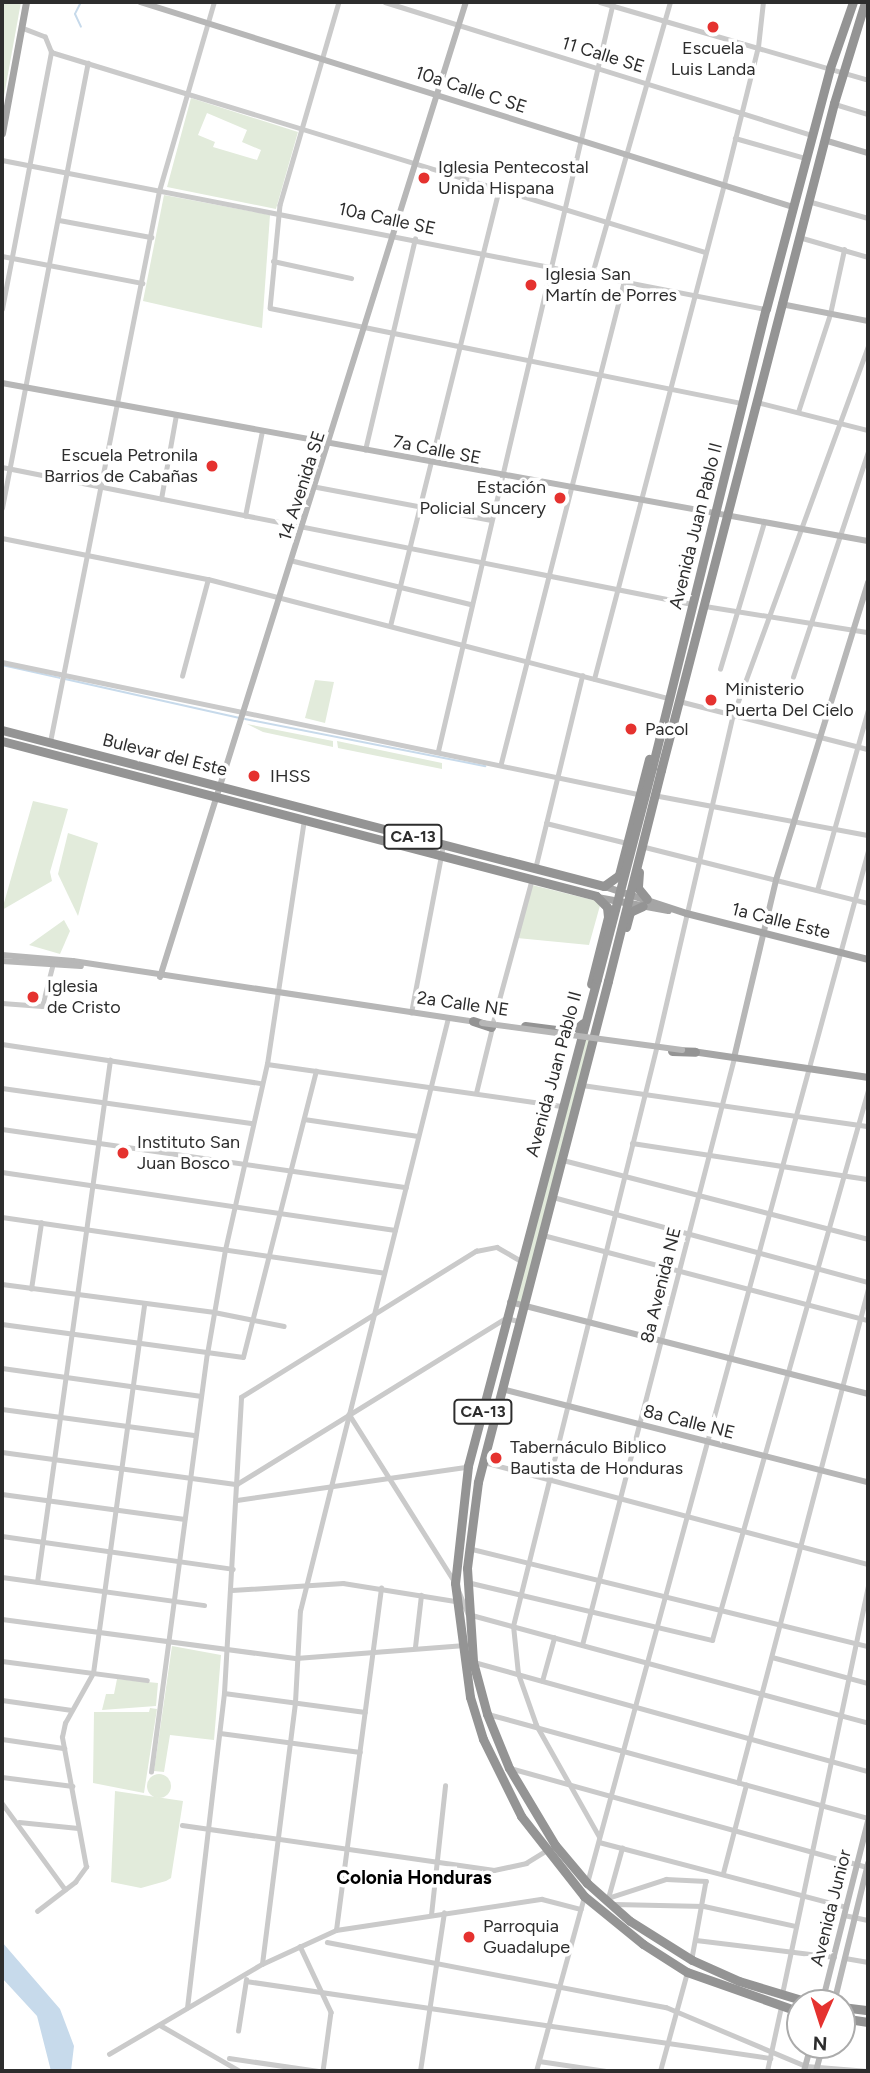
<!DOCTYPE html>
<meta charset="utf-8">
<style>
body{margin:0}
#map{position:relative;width:870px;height:2073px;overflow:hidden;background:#fff;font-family:Figtree,sans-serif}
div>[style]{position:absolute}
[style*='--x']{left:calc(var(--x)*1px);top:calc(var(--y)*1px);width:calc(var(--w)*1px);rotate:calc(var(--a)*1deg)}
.green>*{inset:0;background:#e2ebdb}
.round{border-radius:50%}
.water>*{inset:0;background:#c7daeb}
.stream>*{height:2px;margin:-1px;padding:0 1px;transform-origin:1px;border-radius:1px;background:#c7daeb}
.street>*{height:4.5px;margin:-2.25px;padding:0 2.25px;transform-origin:2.25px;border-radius:2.25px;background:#cacaca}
.secondary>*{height:6px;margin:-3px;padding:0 3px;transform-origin:3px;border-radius:3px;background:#b7b7b7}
.primary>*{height:7px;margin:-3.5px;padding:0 3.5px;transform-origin:3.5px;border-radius:3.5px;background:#a5a5a5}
.highway>*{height:9px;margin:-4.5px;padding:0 4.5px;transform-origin:4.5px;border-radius:4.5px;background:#949494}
.secondary-bridge>*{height:6px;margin:-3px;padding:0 3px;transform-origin:3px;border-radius:3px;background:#b7b7b7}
.highway-bridge>*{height:9px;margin:-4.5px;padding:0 4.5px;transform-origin:4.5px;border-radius:4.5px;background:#949494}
.dots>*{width:19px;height:19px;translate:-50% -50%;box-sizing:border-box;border:4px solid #fff;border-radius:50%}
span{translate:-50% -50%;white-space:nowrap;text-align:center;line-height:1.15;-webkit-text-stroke:7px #fff;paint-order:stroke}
.shield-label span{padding:2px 5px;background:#fff;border:2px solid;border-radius:5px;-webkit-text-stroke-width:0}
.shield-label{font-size:16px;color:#2d2d2d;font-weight:700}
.poi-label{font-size:18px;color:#2d2d2d}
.left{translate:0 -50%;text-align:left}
.right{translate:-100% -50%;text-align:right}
.street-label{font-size:18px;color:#2d2d2d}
.neighbourhood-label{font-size:19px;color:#000;font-weight:700}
.frame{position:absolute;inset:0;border:4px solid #2d2d2d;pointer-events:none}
.north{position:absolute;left:786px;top:1989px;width:70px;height:70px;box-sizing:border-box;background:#fff;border:2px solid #ababab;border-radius:50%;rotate:183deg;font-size:19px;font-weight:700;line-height:28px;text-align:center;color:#2d2d2d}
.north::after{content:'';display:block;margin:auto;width:24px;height:32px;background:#e5322f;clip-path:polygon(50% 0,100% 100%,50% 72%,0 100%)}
</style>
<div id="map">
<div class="green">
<i style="clip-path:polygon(4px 2px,21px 2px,2px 107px,2px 13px)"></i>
<i style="clip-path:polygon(evenodd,191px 98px,298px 132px,276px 209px,167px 187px,191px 98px,207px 113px,247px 130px,242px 142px,261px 150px,257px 160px,213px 147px,215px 142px,198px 135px,207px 113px)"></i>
<i style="clip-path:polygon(164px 195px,270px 215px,262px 328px,143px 301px)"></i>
<i style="clip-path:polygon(315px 680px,334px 682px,325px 723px,305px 718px)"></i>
<i style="clip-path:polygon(247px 724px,333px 741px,333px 747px,263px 732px)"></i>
<i style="clip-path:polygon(337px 741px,442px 763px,442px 769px,338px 748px)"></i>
<i style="clip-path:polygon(33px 801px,68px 809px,50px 872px,52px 881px,2px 910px)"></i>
<i style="clip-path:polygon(68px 833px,98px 843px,78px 916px,58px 874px)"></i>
<i style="clip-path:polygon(532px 885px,601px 902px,589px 945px,517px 938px)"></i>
<i style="clip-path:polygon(64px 920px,70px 931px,60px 954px,29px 945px)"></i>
<i style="clip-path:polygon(581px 1038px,592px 1041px,524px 1306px,510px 1302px)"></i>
<i style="clip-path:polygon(172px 1646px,221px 1655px,214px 1740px,170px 1735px,164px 1772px,154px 1771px)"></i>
<i style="clip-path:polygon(117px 1679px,158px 1683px,156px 1706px,102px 1710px,106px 1694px,114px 1694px)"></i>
<i style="clip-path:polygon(150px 1708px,157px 1709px,144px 1793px,93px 1783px,94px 1712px,149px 1712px)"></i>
<i class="round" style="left:147px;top:1774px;width:24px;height:24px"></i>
<i style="clip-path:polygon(115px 1791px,183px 1801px,171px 1878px,166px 1881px,141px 1888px,111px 1882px)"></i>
</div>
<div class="water">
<i style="clip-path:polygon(2px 1942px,60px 2009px,74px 2046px,71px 2071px,51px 2071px,37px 2016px,2px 1978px)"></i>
</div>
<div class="stream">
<i style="--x:81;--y:2;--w:13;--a:117"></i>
<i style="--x:75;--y:14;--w:14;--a:65"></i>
<i style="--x:2;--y:665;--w:59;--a:12.6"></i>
<i style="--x:65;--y:679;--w:179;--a:12.6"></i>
<i style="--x:245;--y:719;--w:245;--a:11.1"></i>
</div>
<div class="street">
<i style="--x:339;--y:2;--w:211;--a:106.2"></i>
<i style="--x:280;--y:205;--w:103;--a:95.5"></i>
<i style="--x:270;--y:308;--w:481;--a:11.4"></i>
<i style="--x:385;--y:2;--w:446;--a:17.3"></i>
<i style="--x:600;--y:2;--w:279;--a:16.2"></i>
<i style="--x:51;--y:52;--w:684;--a:17"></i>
<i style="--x:835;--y:104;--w:34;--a:17"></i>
<i style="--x:735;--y:138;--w:73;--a:15.9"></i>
<i style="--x:2;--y:160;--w:777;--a:11.05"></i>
<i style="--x:808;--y:201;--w:62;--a:15.8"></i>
<i style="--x:59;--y:220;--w:94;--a:10.5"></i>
<i style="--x:799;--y:237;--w:72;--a:16.2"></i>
<i style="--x:2;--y:256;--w:143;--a:10.9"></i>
<i style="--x:273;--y:261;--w:80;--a:12.3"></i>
<i style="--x:592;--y:274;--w:283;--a:-74"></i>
<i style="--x:2;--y:309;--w:262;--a:-79.2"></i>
<i style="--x:51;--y:52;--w:16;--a:-112"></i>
<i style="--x:45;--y:37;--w:25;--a:-159"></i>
<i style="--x:757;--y:402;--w:114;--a:14.2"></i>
<i style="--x:798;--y:412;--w:103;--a:-71.9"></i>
<i style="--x:830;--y:314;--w:66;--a:-77.7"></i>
<i style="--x:365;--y:450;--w:217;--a:-76.7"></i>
<i style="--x:2;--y:467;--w:703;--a:11.23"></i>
<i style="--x:317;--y:487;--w:177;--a:10.7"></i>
<i style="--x:161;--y:499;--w:85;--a:-79.9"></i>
<i style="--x:2;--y:508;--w:453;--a:-79.1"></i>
<i style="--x:245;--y:516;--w:87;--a:-78.7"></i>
<i style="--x:2;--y:538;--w:210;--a:11.3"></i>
<i style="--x:208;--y:579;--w:475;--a:14.5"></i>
<i style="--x:294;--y:561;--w:182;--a:13.7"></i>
<i style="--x:705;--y:606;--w:165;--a:9.1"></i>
<i style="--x:390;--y:626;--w:450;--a:-76"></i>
<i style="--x:2;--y:662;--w:650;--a:11.73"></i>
<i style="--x:720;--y:669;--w:153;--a:-73.3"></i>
<i style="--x:182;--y:676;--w:100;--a:-75"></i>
<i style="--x:793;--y:677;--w:237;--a:-71.6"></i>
<i style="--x:594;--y:679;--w:512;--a:-75.28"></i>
<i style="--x:724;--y:184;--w:141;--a:-76.1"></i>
<i style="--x:758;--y:47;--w:45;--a:-83.7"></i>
<i style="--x:679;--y:701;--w:195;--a:14.3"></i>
<i style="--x:50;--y:742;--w:562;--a:-78.81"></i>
<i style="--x:159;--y:191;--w:197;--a:-73.8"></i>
<i style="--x:438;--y:751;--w:769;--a:-76.85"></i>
<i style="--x:501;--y:763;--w:498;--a:-75.7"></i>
<i style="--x:659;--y:796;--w:213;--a:10.6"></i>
<i style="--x:546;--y:823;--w:83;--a:13.9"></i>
<i style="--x:645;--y:847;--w:230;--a:14.1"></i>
<i style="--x:535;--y:869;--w:199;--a:-76.3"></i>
<i style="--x:817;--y:890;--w:187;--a:-74.2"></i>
<i style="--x:2;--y:1003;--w:40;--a:4.3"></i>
<i style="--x:42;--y:1006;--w:40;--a:-75.6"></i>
<i style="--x:411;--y:1013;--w:171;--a:-79.2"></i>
<i style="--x:493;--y:1022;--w:145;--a:-74.8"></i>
<i style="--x:657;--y:1043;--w:337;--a:-77"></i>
<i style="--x:733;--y:715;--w:393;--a:-69.9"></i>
<i style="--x:2;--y:1044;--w:261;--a:8.6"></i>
<i style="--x:267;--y:1064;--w:297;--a:8.1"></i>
<i style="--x:582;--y:1085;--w:289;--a:8.2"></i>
<i style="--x:2;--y:1088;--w:251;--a:8"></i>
<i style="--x:476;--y:1093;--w:67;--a:-76.2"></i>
<i style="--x:304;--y:1119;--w:115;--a:8.5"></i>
<i style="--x:2;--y:1129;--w:408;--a:8.2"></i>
<i style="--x:632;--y:1143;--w:239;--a:8.7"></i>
<i style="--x:563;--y:1160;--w:315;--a:14.5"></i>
<i style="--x:2;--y:1172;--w:397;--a:8.4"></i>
<i style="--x:553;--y:1197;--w:326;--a:15.1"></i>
<i style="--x:2;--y:1217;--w:386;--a:8.3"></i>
<i style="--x:543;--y:1235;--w:336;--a:14.7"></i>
<i style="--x:2;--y:1284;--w:214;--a:7.5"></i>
<i style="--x:214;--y:1312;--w:71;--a:11.3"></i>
<i style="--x:31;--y:1289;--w:67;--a:-81.4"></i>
<i style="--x:2;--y:1324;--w:243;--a:7.8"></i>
<i style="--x:243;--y:1357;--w:295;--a:-75.7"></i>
<i style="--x:2;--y:1368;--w:201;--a:8"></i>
<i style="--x:2;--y:1409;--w:195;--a:7.7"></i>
<i style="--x:349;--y:1414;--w:197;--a:57.8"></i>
<i style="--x:2;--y:1452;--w:237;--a:7.8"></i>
<i style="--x:237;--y:1484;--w:316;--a:-31.7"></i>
<i style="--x:506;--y:1318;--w:12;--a:14"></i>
<i style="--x:484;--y:1462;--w:397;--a:14.9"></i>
<i style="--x:2;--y:1494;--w:184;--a:7.8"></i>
<i style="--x:237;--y:1500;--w:232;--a:-8.2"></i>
<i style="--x:2;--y:1536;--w:233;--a:8.1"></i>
<i style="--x:468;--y:1548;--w:412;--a:13.8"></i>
<i style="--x:2;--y:1577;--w:204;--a:7.9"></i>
<i style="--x:37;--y:1582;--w:527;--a:-82.04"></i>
<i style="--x:467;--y:1582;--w:252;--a:13.3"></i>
<i style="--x:712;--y:1640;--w:572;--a:-74.16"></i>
<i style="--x:458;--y:1589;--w:27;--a:68"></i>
<i style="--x:468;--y:1614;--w:415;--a:15.2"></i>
<i style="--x:232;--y:1590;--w:111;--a:-3.6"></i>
<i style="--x:343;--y:1583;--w:113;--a:9.1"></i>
<i style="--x:2;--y:1619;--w:297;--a:7.6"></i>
<i style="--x:296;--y:1658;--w:169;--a:-4.4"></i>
<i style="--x:582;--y:1645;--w:606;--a:-75.48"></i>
<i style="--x:415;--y:1647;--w:52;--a:-83.4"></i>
<i style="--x:772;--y:1657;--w:99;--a:15.2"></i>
<i style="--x:2;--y:1661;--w:146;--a:7.5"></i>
<i style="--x:474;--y:1662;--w:409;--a:15.5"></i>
<i style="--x:542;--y:1681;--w:45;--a:-74.4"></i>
<i style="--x:224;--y:1693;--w:142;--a:7.7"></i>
<i style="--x:2;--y:1700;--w:70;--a:8.2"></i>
<i style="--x:488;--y:1714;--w:394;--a:15.3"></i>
<i style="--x:220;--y:1733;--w:141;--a:7.7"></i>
<i style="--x:2;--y:1739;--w:63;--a:8.3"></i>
<i style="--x:510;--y:1768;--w:370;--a:15.5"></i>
<i style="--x:151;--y:1772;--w:422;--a:-82.4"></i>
<i style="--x:207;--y:1354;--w:106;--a:-80.2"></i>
<i style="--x:225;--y:1250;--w:191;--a:-77.3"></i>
<i style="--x:267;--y:1064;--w:248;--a:-81.4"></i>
<i style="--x:2;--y:1777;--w:71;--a:7.3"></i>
<i style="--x:738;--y:1783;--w:511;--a:-75.26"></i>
<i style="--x:2;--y:1803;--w:107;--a:53.8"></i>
<i style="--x:19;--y:1822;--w:59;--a:5.8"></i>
<i style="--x:182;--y:1825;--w:315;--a:8.2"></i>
<i style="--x:494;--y:1870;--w:33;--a:-12"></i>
<i style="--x:526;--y:1863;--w:22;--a:-32"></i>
<i style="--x:599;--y:1837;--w:129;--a:-119.4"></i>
<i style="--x:536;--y:1725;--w:54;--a:-109.4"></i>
<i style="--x:518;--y:1674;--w:48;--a:-95.9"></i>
<i style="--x:513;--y:1626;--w:594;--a:-76.08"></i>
<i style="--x:599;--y:1842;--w:255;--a:14.7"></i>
<i style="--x:723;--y:1873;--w:91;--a:-75.4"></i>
<i style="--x:587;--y:1883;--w:1070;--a:-74.77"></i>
<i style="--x:608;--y:1898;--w:61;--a:-18.1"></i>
<i style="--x:666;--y:1879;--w:40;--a:2.9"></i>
<i style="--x:706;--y:1881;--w:78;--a:100.3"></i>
<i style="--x:608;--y:1898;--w:52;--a:-74.4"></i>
<i style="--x:614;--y:1904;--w:90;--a:1.3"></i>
<i style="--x:704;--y:1906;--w:94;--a:12.3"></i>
<i style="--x:37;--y:1911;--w:48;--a:-37.3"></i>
<i style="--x:75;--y:1882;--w:19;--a:-54"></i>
<i style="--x:86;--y:1867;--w:132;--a:-100.5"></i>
<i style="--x:62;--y:1737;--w:14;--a:-78"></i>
<i style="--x:65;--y:1723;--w:57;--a:-60.8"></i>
<i style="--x:93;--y:1673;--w:373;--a:-82.1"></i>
<i style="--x:431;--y:1915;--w:130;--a:-83.8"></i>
<i style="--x:844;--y:1915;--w:25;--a:12"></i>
<i style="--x:336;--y:1930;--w:345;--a:-82.5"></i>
<i style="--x:696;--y:1940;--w:139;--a:7"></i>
<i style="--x:327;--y:1942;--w:345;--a:10.9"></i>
<i style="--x:666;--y:2007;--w:152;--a:22.9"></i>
<i style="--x:806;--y:2066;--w:62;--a:4.6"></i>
<i style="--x:300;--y:1946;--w:73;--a:64.8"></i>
<i style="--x:331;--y:2012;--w:60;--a:97.7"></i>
<i style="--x:845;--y:1958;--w:23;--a:10"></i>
<i style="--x:262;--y:1964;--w:264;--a:-82.8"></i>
<i style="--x:295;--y:1702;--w:91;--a:-86.9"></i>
<i style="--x:300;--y:1611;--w:611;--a:-75.99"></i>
<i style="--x:246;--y:1981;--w:530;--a:8.36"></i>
<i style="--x:782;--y:1994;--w:417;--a:-78.1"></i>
<i style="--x:187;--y:2008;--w:317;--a:-83.3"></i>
<i style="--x:224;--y:1693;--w:296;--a:-86.7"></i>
<i style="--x:241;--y:1397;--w:277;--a:-31.9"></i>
<i style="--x:476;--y:1251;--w:21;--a:-11"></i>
<i style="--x:497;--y:1247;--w:28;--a:30"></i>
<i style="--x:160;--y:2025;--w:92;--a:29.9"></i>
<i style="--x:238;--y:2031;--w:52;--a:-81.1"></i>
<i style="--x:109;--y:2054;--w:178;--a:-30.5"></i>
<i style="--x:262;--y:1964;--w:81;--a:-24.7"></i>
<i style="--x:336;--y:1930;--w:208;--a:-8.6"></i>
<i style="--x:542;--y:1899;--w:40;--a:14.4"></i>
<i style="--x:229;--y:2058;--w:90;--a:8.3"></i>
<i style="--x:539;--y:2061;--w:69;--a:8.4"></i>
<i style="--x:420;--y:2071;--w:160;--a:-81.4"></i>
<i style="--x:536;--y:2071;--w:180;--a:-74.6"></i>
<i style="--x:660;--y:2071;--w:103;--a:-74.7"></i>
<i style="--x:767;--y:2071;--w:66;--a:-77.7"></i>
</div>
<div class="secondary">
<i style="--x:140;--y:2;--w:684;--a:17.43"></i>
<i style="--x:824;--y:140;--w:46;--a:16.5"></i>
<i style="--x:781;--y:304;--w:89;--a:11.1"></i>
<i style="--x:2;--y:383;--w:880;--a:10.34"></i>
<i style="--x:2;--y:955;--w:71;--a:4.8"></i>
<i style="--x:73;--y:961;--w:406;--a:8.6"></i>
<i style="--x:2;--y:961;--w:79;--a:3.6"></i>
<i style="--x:160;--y:977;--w:1022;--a:-72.58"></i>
<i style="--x:734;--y:1058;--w:183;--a:-76.7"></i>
<i style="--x:776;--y:880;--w:312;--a:-72.8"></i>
<i style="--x:510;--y:1302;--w:370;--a:14.4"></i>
<i style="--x:502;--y:1389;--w:378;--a:14.3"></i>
<i style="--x:822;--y:2003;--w:188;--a:-75.8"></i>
<i style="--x:834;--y:2003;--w:144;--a:-76.3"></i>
<i style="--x:804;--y:2071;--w:27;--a:-75"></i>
<i style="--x:816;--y:2071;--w:27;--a:-75"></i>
</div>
<div class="primary">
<i style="--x:2;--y:133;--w:133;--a:-79.6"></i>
<i style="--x:604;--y:886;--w:86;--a:18.2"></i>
<i style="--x:686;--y:913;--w:188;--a:14.2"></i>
<i style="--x:597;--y:897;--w:72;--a:10.4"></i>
<i style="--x:692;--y:1051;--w:178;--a:8.4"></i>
</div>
<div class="highway">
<i style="--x:2;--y:730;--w:622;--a:14.53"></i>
<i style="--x:604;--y:886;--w:19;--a:-36"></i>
<i style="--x:619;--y:875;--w:120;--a:-75.5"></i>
<i style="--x:2;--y:741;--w:614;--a:14.62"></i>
<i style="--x:596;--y:896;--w:16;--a:45"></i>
<i style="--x:607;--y:907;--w:10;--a:84"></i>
<i style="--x:608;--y:917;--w:69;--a:104.2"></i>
<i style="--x:652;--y:768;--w:473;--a:-76.1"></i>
<i style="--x:766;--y:309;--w:249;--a:-75.1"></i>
<i style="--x:830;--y:68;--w:70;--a:-70.8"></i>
<i style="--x:661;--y:770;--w:689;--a:-75.46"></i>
<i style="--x:834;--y:103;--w:106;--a:-72.9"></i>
<i style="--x:639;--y:872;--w:16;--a:94"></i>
<i style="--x:638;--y:888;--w:14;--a:51"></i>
<i style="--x:626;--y:927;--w:16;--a:-75"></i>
<i style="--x:630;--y:912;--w:14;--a:-25"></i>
<i style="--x:597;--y:979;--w:504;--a:104.84"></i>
<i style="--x:468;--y:1466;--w:118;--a:96.3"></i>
<i style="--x:455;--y:1583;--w:115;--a:82.5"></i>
<i style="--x:470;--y:1697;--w:44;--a:72.8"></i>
<i style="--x:483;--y:1739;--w:86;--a:63.7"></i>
<i style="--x:521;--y:1816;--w:102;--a:51.8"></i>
<i style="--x:584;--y:1896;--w:76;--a:39.1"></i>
<i style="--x:643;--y:1944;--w:52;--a:32.5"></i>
<i style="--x:687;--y:1972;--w:120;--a:19.5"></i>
<i style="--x:608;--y:981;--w:518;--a:104.55"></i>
<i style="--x:478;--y:1482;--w:87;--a:97.3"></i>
<i style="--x:467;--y:1568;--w:94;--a:86.3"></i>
<i style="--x:473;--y:1662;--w:54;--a:74.9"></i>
<i style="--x:487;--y:1714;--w:58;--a:67.8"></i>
<i style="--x:509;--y:1768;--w:90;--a:59.1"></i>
<i style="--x:555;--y:1845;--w:50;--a:49.9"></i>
<i style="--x:587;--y:1883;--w:57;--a:41.5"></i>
<i style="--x:630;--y:1921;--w:73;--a:32.2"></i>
<i style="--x:692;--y:1960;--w:51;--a:24.1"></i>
<i style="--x:739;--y:1981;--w:75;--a:17"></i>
<i style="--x:473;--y:1021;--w:19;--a:18"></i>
<i style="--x:525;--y:1026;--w:47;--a:7.3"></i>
<i style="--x:572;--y:1032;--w:14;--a:-39"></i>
<i style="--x:672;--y:1051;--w:23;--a:2"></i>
<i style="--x:842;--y:2007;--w:26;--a:7"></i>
<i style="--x:842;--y:2018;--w:26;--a:9"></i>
</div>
<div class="secondary-bridge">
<i style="--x:482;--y:1023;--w:202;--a:7.7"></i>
</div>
<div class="highway-bridge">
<i style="--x:597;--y:979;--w:218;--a:-75.4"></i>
<i style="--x:608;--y:981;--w:218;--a:-75.9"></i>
</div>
<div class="dots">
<i style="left:713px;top:27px;background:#e5322f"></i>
<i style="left:424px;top:178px;background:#e5322f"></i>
<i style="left:531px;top:285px;background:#e5322f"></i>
<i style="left:212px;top:466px;background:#e5322f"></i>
<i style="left:560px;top:498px;background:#e5322f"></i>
<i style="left:711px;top:700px;background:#e5322f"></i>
<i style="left:631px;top:729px;background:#e5322f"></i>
<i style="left:254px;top:776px;background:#e5322f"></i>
<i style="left:33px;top:997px;background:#e5322f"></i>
<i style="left:123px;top:1153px;background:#e5322f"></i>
<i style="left:496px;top:1458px;background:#e5322f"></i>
<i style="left:469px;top:1937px;background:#e5322f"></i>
</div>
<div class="shield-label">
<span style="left:413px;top:837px">CA-13</span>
<span style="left:483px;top:1412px">CA-13</span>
</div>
<div class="poi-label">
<span style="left:713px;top:59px">Escuela<br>Luis Landa</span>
<span class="left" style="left:438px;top:178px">Iglesia Pentecostal<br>Unida Hispana</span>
<span class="left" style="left:545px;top:285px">Iglesia San<br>Martín de Porres</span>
<span class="right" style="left:198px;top:466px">Escuela Petronila<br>Barrios de Cabañas</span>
<span class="right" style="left:546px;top:498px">Estación<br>Policial Suncery</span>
<span class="left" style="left:725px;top:700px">Ministerio<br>Puerta Del Cielo</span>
<span class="left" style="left:645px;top:729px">Pacol</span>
<span class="left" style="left:270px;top:776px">IHSS</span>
<span class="left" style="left:47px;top:997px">Iglesia<br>de Cristo</span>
<span class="left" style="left:137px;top:1153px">Instituto San<br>Juan Bosco</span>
<span class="left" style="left:510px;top:1458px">Tabernáculo Biblico<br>Bautista de Honduras</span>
<span class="left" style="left:483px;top:1937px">Parroquia<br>Guadalupe</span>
</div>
<div class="street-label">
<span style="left:603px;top:55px;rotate:17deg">11 Calle SE</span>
<span style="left:471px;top:90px;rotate:18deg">10a Calle C SE</span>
<span style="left:387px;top:219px;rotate:12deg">10a Calle SE</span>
<span style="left:437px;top:450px;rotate:11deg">7a Calle SE</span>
<span style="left:302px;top:486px;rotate:-72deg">14 Avenida SE</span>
<span style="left:696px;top:526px;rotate:-76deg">Avenida Juan Pablo II</span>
<span style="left:165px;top:755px;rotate:14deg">Bulevar del Este</span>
<span style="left:781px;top:921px;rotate:14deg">1a Calle Este</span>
<span style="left:463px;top:1004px;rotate:8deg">2a Calle NE</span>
<span style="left:554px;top:1074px;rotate:-75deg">Avenida Juan Pablo II</span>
<span style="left:661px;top:1285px;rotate:-76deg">8a Avenida NE</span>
<span style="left:689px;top:1422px;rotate:14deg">8a Calle NE</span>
<span style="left:831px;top:1908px;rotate:-76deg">Avenida Junior</span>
</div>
<div class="neighbourhood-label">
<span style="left:414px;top:1878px">Colonia Honduras</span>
</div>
<div class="frame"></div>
<div class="north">N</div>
</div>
